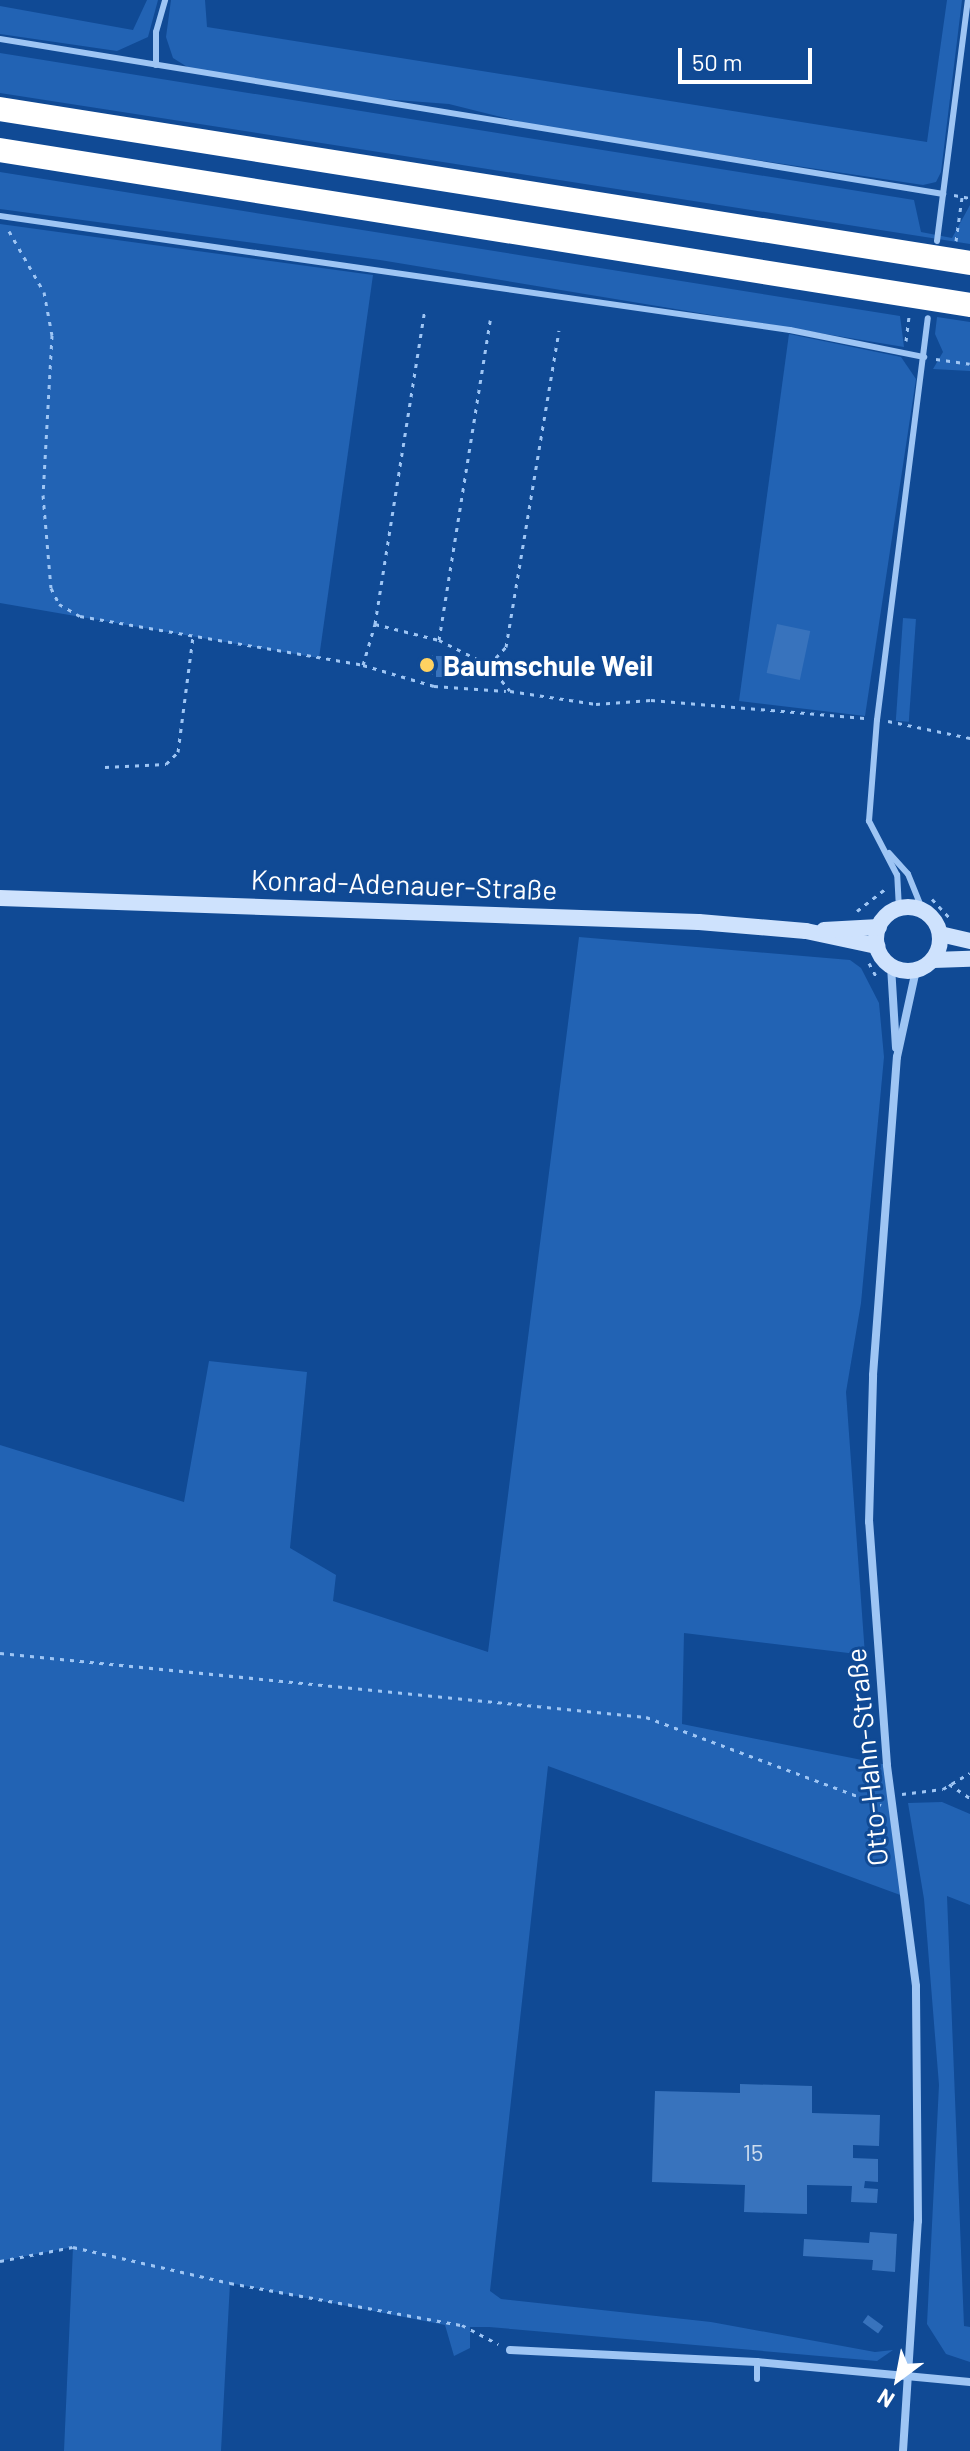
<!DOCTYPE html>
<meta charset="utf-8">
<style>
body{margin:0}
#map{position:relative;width:970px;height:2451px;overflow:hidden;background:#104a95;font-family:Barlow,sans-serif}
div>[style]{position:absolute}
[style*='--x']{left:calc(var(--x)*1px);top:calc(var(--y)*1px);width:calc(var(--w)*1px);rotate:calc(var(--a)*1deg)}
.green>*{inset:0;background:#2263b4;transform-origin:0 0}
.building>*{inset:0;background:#3873bd;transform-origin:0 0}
.path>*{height:3px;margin-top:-1.5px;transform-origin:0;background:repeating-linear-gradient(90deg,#9ec5f4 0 4px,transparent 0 10px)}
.service>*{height:6px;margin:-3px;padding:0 3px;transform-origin:3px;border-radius:3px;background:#9ec5f4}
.minor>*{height:8px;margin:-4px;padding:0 4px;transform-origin:4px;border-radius:4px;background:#9ec5f4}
.secondary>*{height:16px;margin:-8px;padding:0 8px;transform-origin:8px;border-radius:8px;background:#cee2fd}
.secondary>.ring{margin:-8px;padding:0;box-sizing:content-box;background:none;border:16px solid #cee2fd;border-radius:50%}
.motorway>*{height:24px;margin:-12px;padding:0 12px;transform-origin:12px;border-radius:12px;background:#fff}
.dots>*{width:22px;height:22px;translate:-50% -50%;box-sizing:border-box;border:4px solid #104a95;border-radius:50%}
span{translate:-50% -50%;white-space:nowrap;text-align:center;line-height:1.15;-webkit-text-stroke:6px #104a95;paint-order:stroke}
.number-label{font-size:24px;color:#cddcee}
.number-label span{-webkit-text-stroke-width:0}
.poi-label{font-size:28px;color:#fff;font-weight:700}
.left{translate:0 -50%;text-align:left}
.street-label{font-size:28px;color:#fff}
.north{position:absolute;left:858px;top:2339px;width:80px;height:80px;-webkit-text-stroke:6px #104a95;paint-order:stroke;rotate:212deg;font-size:22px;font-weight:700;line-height:32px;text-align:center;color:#fff}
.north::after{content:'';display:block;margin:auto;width:28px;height:36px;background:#fff;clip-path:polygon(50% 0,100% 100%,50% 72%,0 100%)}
.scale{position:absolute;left:678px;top:48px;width:134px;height:36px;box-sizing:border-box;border:4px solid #fff;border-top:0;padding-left:10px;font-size:24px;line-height:28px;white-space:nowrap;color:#fff;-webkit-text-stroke:6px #104a95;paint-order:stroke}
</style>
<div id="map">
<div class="green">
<i style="clip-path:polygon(147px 0,158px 0,148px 37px,117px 51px,0 34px,0 6px,133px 30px)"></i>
<i style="clip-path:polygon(171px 0,205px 0,207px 27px,927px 142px,947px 0,962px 0,941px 172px,936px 182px,923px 185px,545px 128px,449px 104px,356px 97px,189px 68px,173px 58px,166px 37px)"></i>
<i style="clip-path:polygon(0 53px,914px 200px,921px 232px,952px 238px,970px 205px,970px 244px,0 93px)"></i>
<i style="clip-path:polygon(0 172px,900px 316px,904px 347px,380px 260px,0 209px)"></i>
<i style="clip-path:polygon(0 224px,373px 275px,319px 658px,0 603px)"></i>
<i style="clip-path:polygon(937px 317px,970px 322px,970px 371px,933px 369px,943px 352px,935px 334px)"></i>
<i style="clip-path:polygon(789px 334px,901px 357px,916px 379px,865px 716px,739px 701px)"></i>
<i style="left:903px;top:618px;width:13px;height:103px;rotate:4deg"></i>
<i style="clip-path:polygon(579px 937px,850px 960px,861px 968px,879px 1003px,884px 1057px,861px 1303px,846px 1392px,865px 1655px,684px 1633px,682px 1724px,887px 1765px,903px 1896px,548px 1766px,490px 2291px,501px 2299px,711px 2322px,875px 2352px,893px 2350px,877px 2361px,489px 2327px,470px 2327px,470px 2348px,454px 2356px,445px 2325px,230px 2283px,221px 2451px,64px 2451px,73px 2247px,0 2261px,0 1445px,184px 1502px,209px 1361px,307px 1372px,290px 1548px,336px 1575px,333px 1601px,488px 1652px)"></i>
<i style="clip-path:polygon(942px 1802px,970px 1814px,970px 1905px,947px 1896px,964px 2326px,970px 2327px,970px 2362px,946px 2354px,927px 2324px,939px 2085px,924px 1899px,908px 1803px)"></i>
</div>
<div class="building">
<i style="left:777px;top:624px;width:34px;height:50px;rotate:12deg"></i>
<i style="left:423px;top:655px;width:10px;height:20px"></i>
<i style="left:436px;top:656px;width:10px;height:21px"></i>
<i style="clip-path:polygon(740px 2084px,812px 2086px,812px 2113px,880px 2115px,879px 2146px,853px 2145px,853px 2158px,878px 2159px,878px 2182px,865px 2181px,864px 2188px,878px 2189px,877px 2203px,851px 2202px,852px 2186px,807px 2185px,807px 2214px,744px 2212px,745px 2185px,652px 2182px,655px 2091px,740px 2093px)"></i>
<i style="clip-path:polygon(870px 2232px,897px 2234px,895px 2272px,872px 2270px,873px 2260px,803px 2256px,804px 2239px,869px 2243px)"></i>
<i style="left:868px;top:2315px;width:19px;height:9px;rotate:36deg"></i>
</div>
<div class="path">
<i style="--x:954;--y:195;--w:16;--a:11"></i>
<i style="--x:9;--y:231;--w:70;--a:60.2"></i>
<i style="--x:44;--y:292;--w:44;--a:79.5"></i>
<i style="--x:52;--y:335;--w:160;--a:93.2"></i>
<i style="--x:43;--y:495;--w:93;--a:85.1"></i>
<i style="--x:51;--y:588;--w:18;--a:63"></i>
<i style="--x:59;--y:604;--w:24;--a:30"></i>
<i style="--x:80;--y:616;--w:287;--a:9.8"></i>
<i style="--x:363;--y:665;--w:43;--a:-73.7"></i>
<i style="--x:375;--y:624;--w:66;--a:14"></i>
<i style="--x:439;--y:640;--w:56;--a:26.6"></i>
<i style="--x:489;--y:665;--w:33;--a:51"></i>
<i style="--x:510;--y:691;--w:87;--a:8.6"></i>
<i style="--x:596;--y:704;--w:55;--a:-4.2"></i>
<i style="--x:651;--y:700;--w:214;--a:4.8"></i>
<i style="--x:956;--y:241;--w:44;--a:-82.2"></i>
<i style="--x:906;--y:341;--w:24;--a:-83"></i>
<i style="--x:936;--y:359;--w:34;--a:8"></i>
<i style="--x:375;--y:624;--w:319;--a:-81"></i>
<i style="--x:439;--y:640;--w:324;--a:-80.9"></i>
<i style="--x:363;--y:665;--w:74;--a:16.5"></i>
<i style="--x:434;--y:686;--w:72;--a:4"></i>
<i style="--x:489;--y:665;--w:25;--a:-47"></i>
<i style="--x:506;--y:647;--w:321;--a:-80.5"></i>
<i style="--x:888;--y:721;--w:84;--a:11.7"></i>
<i style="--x:105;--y:767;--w:61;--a:-2.8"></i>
<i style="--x:166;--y:764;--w:17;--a:-45"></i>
<i style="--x:178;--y:752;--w:117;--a:-82.6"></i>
<i style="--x:932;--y:899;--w:25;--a:47"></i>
<i style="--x:857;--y:911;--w:39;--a:-38"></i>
<i style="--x:869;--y:963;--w:19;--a:62"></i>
<i style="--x:0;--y:1653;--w:649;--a:5.66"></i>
<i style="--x:646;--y:1717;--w:251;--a:20.5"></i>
<i style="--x:949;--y:1784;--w:25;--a:34"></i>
<i style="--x:902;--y:1794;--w:41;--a:-7"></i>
<i style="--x:943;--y:1789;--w:31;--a:-31"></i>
<i style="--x:0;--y:2261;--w:74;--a:-10.9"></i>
<i style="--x:73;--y:2247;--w:161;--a:12.9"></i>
<i style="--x:230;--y:2283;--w:236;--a:10.3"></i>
<i style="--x:462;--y:2325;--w:41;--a:27.8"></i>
</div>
<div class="service">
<i style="--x:0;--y:39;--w:956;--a:9.33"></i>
<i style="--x:156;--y:65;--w:33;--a:-90"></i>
<i style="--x:156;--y:32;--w:33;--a:-74"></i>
<i style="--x:0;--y:216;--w:798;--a:8.21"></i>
<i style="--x:790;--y:330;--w:137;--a:11.4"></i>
<i style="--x:937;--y:241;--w:243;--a:-82.7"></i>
<i style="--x:889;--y:853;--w:28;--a:48"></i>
<i style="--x:908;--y:874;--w:40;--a:68"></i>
<i style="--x:899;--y:909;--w:34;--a:-93"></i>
<i style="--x:897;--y:875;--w:61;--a:-117.4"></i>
<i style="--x:869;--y:821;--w:101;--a:-85.5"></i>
<i style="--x:877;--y:720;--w:405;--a:-82.8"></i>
<i style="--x:757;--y:2362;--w:17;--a:90"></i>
</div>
<div class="minor">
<i style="--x:891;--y:966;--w:82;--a:86.5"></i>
<i style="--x:510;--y:2350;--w:247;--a:2.8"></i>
<i style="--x:757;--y:2362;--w:214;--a:5.4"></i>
<i style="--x:903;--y:2451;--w:230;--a:-86.3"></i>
<i style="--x:918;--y:2221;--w:235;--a:-90.5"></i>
<i style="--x:916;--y:1986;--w:223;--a:-97.5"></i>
<i style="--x:887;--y:1765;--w:244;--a:-94.2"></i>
<i style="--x:869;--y:1522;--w:147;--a:-88.4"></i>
<i style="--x:873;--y:1375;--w:319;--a:-85.7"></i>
<i style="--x:897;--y:1057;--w:89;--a:-77.7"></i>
</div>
<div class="secondary">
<i style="--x:0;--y:898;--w:699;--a:1.97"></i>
<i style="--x:699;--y:922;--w:107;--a:4.8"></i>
<i style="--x:806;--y:931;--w:73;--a:11.9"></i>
<i class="ring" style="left:876px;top:907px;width:48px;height:48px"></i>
<i style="--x:824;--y:930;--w:55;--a:-3.1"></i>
<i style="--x:940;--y:934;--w:31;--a:13"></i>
<i style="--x:933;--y:960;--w:37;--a:-2"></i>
</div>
<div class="motorway">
<i style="--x:0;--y:109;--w:982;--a:9.02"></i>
<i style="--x:0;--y:150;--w:982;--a:9.08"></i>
</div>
<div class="dots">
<i style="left:427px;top:665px;background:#ffd261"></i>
</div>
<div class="number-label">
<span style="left:753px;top:2152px">15</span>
</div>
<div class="poi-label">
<span class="left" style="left:443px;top:665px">Baumschule Weil</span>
</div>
<div class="street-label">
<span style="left:404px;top:884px;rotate:2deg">Konrad-Adenauer-Straße</span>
<span style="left:866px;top:1757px;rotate:-96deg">Otto-Hahn-Straße</span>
</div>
<div class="north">N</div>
<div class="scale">50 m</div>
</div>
